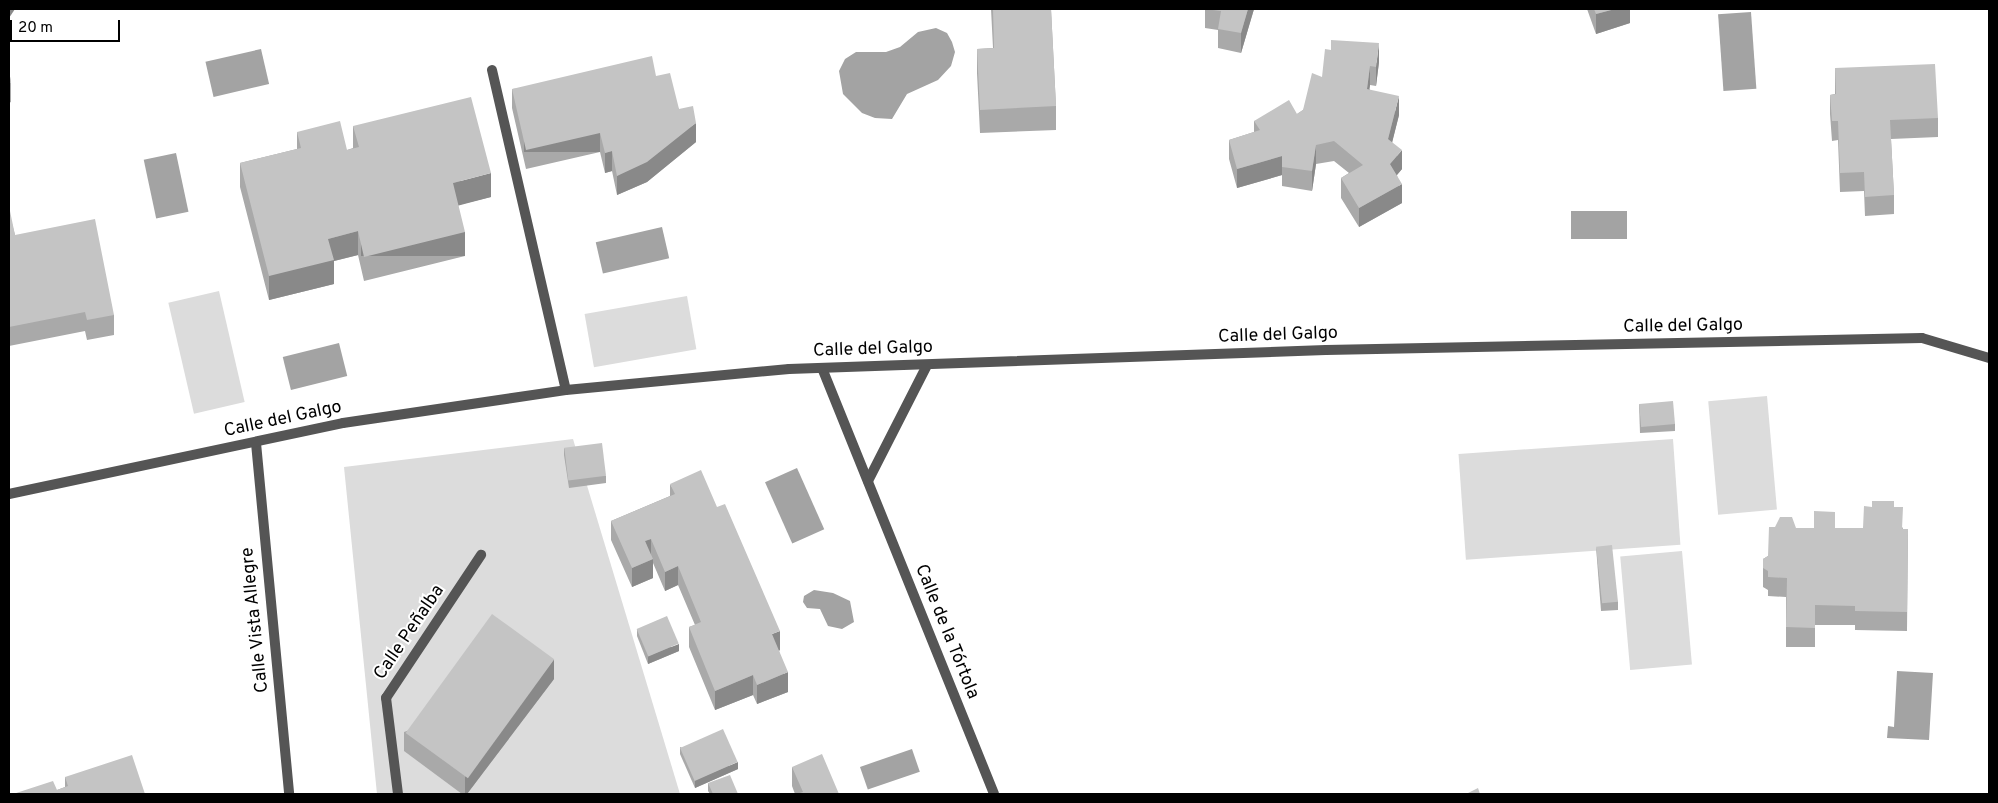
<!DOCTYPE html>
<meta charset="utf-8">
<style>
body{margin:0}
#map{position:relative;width:1998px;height:803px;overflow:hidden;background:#fff;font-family:Overpass,sans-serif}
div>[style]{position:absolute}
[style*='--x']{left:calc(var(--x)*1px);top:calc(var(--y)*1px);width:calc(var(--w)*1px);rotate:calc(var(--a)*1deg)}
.green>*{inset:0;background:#dcdcdc;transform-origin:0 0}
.water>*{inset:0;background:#a3a3a3;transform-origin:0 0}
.minor>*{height:10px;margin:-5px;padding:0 5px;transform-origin:5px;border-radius:5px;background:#555}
.wall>*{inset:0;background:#a9a9a9}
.shaded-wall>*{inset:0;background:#898989;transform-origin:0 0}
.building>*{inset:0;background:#c4c4c4;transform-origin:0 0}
span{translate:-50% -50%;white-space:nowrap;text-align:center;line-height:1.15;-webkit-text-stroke:4px #fff;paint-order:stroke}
.street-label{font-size:18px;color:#000}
.frame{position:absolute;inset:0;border:10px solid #000;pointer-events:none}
.scale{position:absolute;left:10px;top:20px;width:110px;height:22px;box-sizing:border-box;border:2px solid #000;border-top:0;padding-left:6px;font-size:15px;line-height:18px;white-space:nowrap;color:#000;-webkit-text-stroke:4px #fff;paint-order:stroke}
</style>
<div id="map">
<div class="green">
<i style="left:219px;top:291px;width:114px;height:52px;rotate:77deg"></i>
<i style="left:687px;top:296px;width:54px;height:104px;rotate:80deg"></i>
<i style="left:1767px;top:396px;width:114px;height:59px;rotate:85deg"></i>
<i style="clip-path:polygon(573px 439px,680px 794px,377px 794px,344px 467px)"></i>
<i style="left:1673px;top:439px;width:106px;height:215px;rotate:86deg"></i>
<i style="left:1682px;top:551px;width:114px;height:62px;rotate:85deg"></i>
</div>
<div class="water">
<i style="left:1751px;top:12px;width:77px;height:33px;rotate:86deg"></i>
<i style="clip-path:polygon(936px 28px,947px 33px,952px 42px,955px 52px,951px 66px,938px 80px,907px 94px,892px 119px,875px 118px,862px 113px,843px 94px,839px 71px,845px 59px,856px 52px,886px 52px,900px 47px,918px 32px)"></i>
<i style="left:261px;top:49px;width:36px;height:57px;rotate:77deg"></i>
<i style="left:176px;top:153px;width:60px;height:33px;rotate:78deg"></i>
<i style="left:1571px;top:211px;width:56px;height:28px"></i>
<i style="left:662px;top:227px;width:32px;height:68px;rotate:77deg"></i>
<i style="left:339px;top:343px;width:34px;height:58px;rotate:76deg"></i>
<i style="left:797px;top:468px;width:67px;height:35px;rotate:66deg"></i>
<i style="clip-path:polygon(814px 590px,833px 593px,850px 601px,854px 622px,842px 629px,828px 626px,820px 609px,807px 608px,803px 602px,804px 596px)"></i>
<i style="clip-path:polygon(1897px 671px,1933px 673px,1929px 740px,1887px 738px,1888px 726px,1894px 727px)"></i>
<i style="left:912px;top:749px;width:24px;height:55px;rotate:71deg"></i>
</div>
<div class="minor">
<i style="--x:492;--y:70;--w:328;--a:77"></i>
<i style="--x:822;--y:368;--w:459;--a:68"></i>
<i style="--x:256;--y:443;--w:353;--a:84.6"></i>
<i style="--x:868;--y:481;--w:130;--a:-63"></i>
<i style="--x:9;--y:494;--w:341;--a:-12"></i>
<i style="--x:343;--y:423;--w:225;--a:-8.4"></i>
<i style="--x:566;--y:390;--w:224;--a:-5.4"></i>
<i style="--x:789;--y:369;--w:537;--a:-2.03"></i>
<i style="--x:1326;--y:350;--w:596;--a:-1.15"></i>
<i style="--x:1922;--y:338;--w:70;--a:16.6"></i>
<i style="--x:398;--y:794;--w:97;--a:-97.1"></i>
<i style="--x:386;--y:698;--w:172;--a:-56.4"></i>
</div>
<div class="wall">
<i style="clip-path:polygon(991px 9px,1051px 9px,1056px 106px,1056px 130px,980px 133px,977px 73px,977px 49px,993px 48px)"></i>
<i style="clip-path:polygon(1205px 9px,1254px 9px,1241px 53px,1218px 48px,1218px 30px,1205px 28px)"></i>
<i style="clip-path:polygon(1587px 9px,1630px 9px,1630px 23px,1596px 34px)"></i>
<i style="clip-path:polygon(1379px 62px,1376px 86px,1370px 85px,1369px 89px,1399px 115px,1392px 142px,1402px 169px,1397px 175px,1402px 203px,1359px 227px,1341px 198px,1341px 178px,1349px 173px,1334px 161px,1316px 164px,1312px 191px,1282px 186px,1282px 175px,1237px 188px,1229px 159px,1229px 140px,1254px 132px,1254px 121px,1297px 114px,1303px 110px,1322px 77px)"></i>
<i style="clip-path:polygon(1835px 68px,1938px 118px,1938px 137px,1891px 139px,1894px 195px,1894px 214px,1865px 216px,1864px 191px,1840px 192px,1838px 140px,1832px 141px,1830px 114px,1830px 95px,1835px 94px)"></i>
<i style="clip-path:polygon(9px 70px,11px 83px,11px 102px,9px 103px)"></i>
<i style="clip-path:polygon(656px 76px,679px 109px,696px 142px,647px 182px,617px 195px,612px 171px,605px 173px,600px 152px,526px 169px,512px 108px,512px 89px)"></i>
<i style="clip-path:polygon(353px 126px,491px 197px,458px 205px,465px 256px,364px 281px,358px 255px,334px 261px,334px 284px,269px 300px,240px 187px,240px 163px,297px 149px,297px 132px,347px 150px,353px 148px)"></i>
<i style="clip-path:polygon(9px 212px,15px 235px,114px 315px,114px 335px,87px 340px,85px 331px,9px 346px)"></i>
<i style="clip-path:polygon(1639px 404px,1675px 424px,1675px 431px,1640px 433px)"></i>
<i style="clip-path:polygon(564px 448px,606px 476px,606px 483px,569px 488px,564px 455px)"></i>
<i style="clip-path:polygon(670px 484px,780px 650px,779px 651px,788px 692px,757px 704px,753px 695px,715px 710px,689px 647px,689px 627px,695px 625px,678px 585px,665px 591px,653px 563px,653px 578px,632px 587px,611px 540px,611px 521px,670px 496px)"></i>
<i style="clip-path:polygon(1872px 507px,1894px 507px,1903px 529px,1908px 529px,1907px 631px,1855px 630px,1855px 625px,1815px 625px,1815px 647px,1786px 647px,1786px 597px,1768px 596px,1768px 590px,1763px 587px,1763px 559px,1768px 556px,1796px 528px,1863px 528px)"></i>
<i style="clip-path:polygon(1596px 547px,1618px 602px,1618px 610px,1601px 611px)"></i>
<i style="clip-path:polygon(637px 629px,679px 651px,648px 664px,637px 636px)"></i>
<i style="clip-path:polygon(554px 679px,467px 794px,462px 794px,404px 751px,404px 732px)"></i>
<i style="clip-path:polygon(680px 747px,738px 769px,695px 788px,680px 754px)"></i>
<i style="clip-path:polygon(792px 767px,839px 794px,795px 794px,792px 786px)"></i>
<i style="clip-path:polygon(65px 777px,145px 794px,57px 790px,65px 787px)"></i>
<i style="clip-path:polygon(708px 783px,738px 794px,710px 794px,708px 791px)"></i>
</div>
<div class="shaded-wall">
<i style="clip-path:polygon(9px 9px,15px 9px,9px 18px)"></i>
<i style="clip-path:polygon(1248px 9px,1254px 9px,1241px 53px,1241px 33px)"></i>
<i style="clip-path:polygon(1615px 9px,1630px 9px,1630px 23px,1596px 34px,1596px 14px)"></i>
<i style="clip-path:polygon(1379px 43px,1379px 62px,1376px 86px,1376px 67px)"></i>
<i style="clip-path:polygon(1370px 66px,1370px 85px,1367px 108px,1367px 89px)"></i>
<i style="clip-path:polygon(1399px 96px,1399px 115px,1388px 159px,1388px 139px)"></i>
<i style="clip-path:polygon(696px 123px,696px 142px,647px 182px,617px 195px,617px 176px)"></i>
<i style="left:600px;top:133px;width:19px;height:76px;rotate:90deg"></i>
<i style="clip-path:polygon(1316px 145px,1316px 164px,1312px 191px,1312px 171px)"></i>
<i style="clip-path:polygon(1402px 150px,1402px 169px,1390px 183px,1390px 164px)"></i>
<i style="clip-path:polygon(612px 151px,612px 171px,605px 173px,605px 153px)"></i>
<i style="clip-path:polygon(1282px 156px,1282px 175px,1237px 188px,1237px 169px)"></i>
<i style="clip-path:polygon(491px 173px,491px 197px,453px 207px,453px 183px)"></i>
<i style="clip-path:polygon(1402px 184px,1402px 203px,1359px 227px,1359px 208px)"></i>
<i style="clip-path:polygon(358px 231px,358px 255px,334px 261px,334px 284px,269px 300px,269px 276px,328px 239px)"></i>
<i style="left:465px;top:232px;width:24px;height:104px;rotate:90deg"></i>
<i style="clip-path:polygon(651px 539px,651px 558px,645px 541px)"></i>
<i style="clip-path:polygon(653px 559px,653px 578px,632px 587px,632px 568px)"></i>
<i style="clip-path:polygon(678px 566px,678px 585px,665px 591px,665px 572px)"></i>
<i style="clip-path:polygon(780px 631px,780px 650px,772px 653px,772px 634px)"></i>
<i style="clip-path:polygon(679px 644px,679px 651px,648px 664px,648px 656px)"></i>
<i style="clip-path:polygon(554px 659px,554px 679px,467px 794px,465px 794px,465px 777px)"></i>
<i style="clip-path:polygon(788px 672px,788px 692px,757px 704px,757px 685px)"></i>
<i style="clip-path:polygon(753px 675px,753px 695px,715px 710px,715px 691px)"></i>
<i style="clip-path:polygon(738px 762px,738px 769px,695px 788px,695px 780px)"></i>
</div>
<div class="building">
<i style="clip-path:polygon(993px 9px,1051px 9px,1056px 106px,980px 110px,977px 49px,994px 48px)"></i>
<i style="clip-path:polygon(1205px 9px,1248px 9px,1241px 33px,1218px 29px,1221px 11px)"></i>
<i style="clip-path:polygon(1594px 9px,1615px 9px,1596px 14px)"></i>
<i style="clip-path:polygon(1331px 40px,1379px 43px,1376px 67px,1370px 66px,1367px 89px,1399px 96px,1388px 139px,1402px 150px,1390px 164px,1402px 184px,1359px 208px,1341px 178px,1363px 165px,1334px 141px,1316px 145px,1312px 171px,1282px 167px,1282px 156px,1237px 169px,1229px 140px,1260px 130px,1254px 121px,1289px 100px,1297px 114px,1303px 110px,1312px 73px,1322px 77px,1325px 49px,1331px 50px)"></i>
<i style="clip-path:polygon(652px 56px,656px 76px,670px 73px,679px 109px,693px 106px,696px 123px,647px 162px,617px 176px,612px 151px,605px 153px,600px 133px,526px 150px,512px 89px)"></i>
<i style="clip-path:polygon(1935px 64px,1938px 118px,1890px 120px,1894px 195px,1865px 197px,1864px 172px,1840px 173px,1838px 121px,1832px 121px,1830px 95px,1836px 94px,1835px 68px)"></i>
<i style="clip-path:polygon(9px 70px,11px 83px,9px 83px)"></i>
<i style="clip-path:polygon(471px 97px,491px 173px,453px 183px,465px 232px,364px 257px,358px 231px,328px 239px,334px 260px,269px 276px,240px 163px,301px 148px,297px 132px,340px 121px,347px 150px,359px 147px,353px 126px)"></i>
<i style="clip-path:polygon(10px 211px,15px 235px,95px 219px,114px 315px,87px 320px,85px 312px,9px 327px,9px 212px)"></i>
<i style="left:1673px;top:401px;width:23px;height:34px;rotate:85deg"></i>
<i style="left:602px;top:443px;width:33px;height:38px;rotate:83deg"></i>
<i style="clip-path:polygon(701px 470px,717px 507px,725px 504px,780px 631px,772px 634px,788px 672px,757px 685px,753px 675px,715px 691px,689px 627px,701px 622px,678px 566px,665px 572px,651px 539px,645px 541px,653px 559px,632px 568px,611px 521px,675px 494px,670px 484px)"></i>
<i style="clip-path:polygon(1872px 501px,1894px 501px,1894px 507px,1903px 507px,1902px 529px,1908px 529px,1907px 612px,1855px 611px,1855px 606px,1815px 605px,1815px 628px,1786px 627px,1787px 578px,1768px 577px,1768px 571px,1763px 568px,1763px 559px,1768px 556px,1769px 527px,1775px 527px,1780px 517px,1792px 517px,1796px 528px,1814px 528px,1814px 511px,1835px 512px,1835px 528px,1863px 528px,1864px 506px,1872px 507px)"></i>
<i style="left:1612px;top:545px;width:57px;height:16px;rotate:84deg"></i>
<i style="left:492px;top:614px;width:77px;height:147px;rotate:36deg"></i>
<i style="left:667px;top:616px;width:30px;height:33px;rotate:67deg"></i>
<i style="left:723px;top:729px;width:36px;height:47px;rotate:66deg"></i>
<i style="clip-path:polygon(822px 754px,839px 794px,797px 794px,803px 792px,792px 767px)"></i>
<i style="clip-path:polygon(132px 755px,145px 794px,13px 794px,53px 781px,57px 790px,68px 786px,65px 777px)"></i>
<i style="clip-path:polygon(730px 775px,738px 794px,713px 794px,708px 783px)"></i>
<i style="clip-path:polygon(1478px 788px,1480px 794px,1466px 794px)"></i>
</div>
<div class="street-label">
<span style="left:1683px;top:327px;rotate:-1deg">Calle del Galgo</span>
<span style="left:1278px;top:336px;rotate:-2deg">Calle del Galgo</span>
<span style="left:873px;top:350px;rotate:-2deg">Calle del Galgo</span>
<span style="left:283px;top:420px;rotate:-12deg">Calle del Galgo</span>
<span style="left:256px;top:620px;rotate:-96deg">Calle Vista Allegre</span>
<span style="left:946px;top:632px;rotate:68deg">Calle de la Tórtola</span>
<span style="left:410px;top:633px;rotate:-56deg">Calle Peñalba</span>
</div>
<div class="frame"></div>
<div class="scale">20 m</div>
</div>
